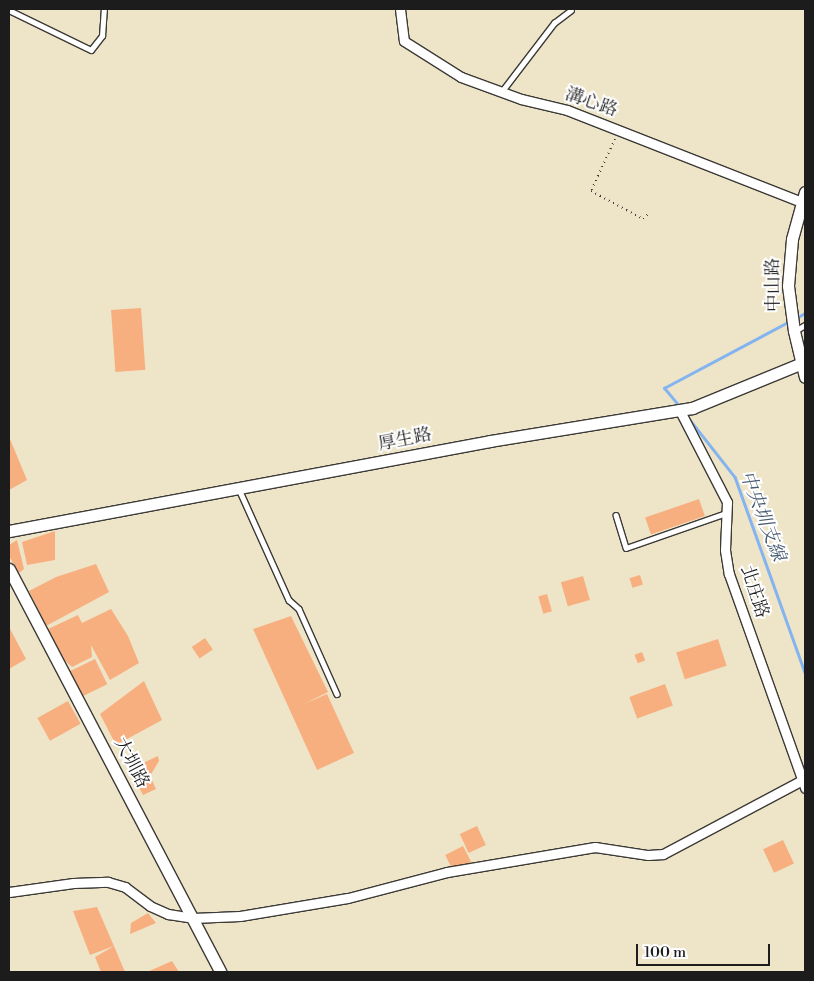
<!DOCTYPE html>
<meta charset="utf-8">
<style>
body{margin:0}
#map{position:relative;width:814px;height:981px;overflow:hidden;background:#eee5c8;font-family:"Libre Bodoni","Noto Serif TC",serif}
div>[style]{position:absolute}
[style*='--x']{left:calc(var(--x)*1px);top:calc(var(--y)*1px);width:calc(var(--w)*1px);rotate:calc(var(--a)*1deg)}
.stream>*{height:2.5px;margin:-1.25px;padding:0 1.25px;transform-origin:1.25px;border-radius:1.25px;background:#84b4ef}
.building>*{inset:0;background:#f7af80;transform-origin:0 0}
.path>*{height:2px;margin-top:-1px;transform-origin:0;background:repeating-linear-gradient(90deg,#3c3a36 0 1px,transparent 0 5px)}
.roads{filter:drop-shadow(1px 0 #3c3a36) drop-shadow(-1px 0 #3c3a36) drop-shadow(0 1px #3c3a36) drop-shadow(0 -1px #3c3a36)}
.service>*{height:4.5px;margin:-2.25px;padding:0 2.25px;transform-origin:2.25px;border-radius:2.25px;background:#fff}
.minor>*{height:9px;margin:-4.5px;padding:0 4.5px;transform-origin:4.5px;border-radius:4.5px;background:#fff}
.tertiary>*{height:11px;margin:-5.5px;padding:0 5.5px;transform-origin:5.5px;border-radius:5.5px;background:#fff}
span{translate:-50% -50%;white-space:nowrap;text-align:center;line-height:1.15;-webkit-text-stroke:4px #fff;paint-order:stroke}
.street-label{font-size:18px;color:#1c1c1c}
.water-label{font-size:19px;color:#465970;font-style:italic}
.frame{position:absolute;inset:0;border:10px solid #1c1c1c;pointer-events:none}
.scale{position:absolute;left:636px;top:944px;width:134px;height:22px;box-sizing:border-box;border:2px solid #1c1c1c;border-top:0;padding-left:6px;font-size:15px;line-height:18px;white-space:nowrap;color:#1c1c1c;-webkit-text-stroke:4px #fff;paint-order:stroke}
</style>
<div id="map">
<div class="stream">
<i style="--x:796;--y:318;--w:10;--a:-29"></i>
<i style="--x:679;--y:406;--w:23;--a:-130"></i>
<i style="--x:664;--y:388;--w:140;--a:-28"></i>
<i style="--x:687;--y:416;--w:78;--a:51.8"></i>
<i style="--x:735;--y:477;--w:207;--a:70.3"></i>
</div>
<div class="building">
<i style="left:141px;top:308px;width:62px;height:30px;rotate:86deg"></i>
<i style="clip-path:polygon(10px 439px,27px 480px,9px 490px,9px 440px)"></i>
<i style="left:699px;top:499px;width:18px;height:57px;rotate:71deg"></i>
<i style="clip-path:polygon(55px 531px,55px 560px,27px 565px,22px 542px)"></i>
<i style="clip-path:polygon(17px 540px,24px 569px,19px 573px,9px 556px,9px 545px)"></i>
<i style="clip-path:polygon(96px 564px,109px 592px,46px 626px,29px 591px,56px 577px)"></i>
<i style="left:640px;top:575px;width:10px;height:11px;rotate:73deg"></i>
<i style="left:583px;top:576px;width:25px;height:23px;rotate:74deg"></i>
<i style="left:547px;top:594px;width:18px;height:9px;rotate:74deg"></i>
<i style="clip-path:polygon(111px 609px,128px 636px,139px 663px,110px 680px,91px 645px,92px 657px,72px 667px,63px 659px,48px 629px,78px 615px,82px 623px)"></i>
<i style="clip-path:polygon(291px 616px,328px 692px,304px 704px,327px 694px,354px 753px,317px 770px,253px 629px)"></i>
<i style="clip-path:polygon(9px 627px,26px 659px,9px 669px)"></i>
<i style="left:205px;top:638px;width:14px;height:16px;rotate:56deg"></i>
<i style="left:718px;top:639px;width:28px;height:44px;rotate:72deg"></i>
<i style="left:642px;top:652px;width:9px;height:8px;rotate:69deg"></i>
<i style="left:95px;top:659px;width:28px;height:28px;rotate:64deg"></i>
<i style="clip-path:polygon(144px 681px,162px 720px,116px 745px,100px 714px)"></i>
<i style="left:665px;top:684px;width:23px;height:38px;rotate:70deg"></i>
<i style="left:68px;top:701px;width:26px;height:35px;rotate:61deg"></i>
<i style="clip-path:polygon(158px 756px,159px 761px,150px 776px,156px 789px,143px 795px,130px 769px)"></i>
<i style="left:477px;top:826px;width:21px;height:19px;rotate:65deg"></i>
<i style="left:783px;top:840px;width:26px;height:22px;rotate:65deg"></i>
<i style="left:463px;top:846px;width:20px;height:20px;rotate:63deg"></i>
<i style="clip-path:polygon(97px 907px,114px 946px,125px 972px,101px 972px,95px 957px,114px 946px,90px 955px,73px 911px)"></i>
<i style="clip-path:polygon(148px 913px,156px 923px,130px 934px,131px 923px)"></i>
<i style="clip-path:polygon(172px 961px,179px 972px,147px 972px)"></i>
</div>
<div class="path">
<i style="--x:615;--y:139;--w:57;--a:114.8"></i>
<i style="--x:591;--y:191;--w:59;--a:28.3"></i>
<i style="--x:643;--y:219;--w:10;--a:-45"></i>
</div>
<div class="roads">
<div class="service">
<i style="--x:9;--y:10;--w:91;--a:26"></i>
<i style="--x:91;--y:50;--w:18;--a:-52"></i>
<i style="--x:102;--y:36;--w:27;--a:-86"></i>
<i style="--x:502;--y:91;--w:86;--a:-52.6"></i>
<i style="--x:554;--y:23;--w:21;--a:-37"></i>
<i style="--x:795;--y:331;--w:12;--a:-31"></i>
<i style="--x:239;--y:489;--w:122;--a:65.8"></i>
<i style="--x:289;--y:600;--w:13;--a:42"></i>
<i style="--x:299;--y:609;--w:93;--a:65.9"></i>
<i style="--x:616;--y:515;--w:34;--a:73"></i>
<i style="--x:626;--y:548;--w:106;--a:-19.3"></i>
</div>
<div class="minor">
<i style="--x:400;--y:9;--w:32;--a:83"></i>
<i style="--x:404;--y:41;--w:67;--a:32.3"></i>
<i style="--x:461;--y:77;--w:64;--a:20.1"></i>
<i style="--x:521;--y:99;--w:47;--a:13.4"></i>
<i style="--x:567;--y:110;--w:252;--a:21.4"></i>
<i style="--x:679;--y:409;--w:105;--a:62.7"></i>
<i style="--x:727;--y:502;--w:48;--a:92.4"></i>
<i style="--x:725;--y:550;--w:24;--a:81"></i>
<i style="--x:729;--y:574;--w:227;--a:70.4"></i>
<i style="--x:9;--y:892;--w:65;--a:-8"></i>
<i style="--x:73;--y:883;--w:35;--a:-2"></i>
<i style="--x:108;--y:882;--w:18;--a:16"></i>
<i style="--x:125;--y:887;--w:31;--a:37"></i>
<i style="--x:150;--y:906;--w:20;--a:24"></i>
<i style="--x:168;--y:914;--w:25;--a:9"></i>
<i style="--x:193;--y:918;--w:47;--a:-2.4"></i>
<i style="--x:240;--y:916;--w:109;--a:-9.5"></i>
<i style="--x:348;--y:898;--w:102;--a:-14.7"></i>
<i style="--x:447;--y:872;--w:150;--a:-9.6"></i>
<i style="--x:595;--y:847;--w:54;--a:8.6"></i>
<i style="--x:648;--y:855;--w:15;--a:-4"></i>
<i style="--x:663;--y:854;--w:157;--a:-28"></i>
</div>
<div class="tertiary">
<i style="--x:805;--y:192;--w:49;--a:105.5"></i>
<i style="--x:792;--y:239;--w:47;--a:94.9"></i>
<i style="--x:788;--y:286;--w:45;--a:82.4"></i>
<i style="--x:794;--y:331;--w:47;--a:76.6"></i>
<i style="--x:9;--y:531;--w:489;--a:-10.6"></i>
<i style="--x:490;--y:441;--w:205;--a:-9.3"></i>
<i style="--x:692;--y:408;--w:119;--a:-22.2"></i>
<i style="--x:9;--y:569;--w:455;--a:62.3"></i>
</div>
</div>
<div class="street-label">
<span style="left:591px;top:103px;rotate:19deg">溝心路</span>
<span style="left:774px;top:285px;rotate:-91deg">中山路</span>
<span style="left:405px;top:440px;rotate:-11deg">厚生路</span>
<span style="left:754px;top:592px;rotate:72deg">北庄路</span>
<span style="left:131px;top:763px;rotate:62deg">大圳路</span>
</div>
<div class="water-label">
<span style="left:762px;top:516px;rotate:69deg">中央圳支線</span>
</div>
<div class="frame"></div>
<div class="scale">100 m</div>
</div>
